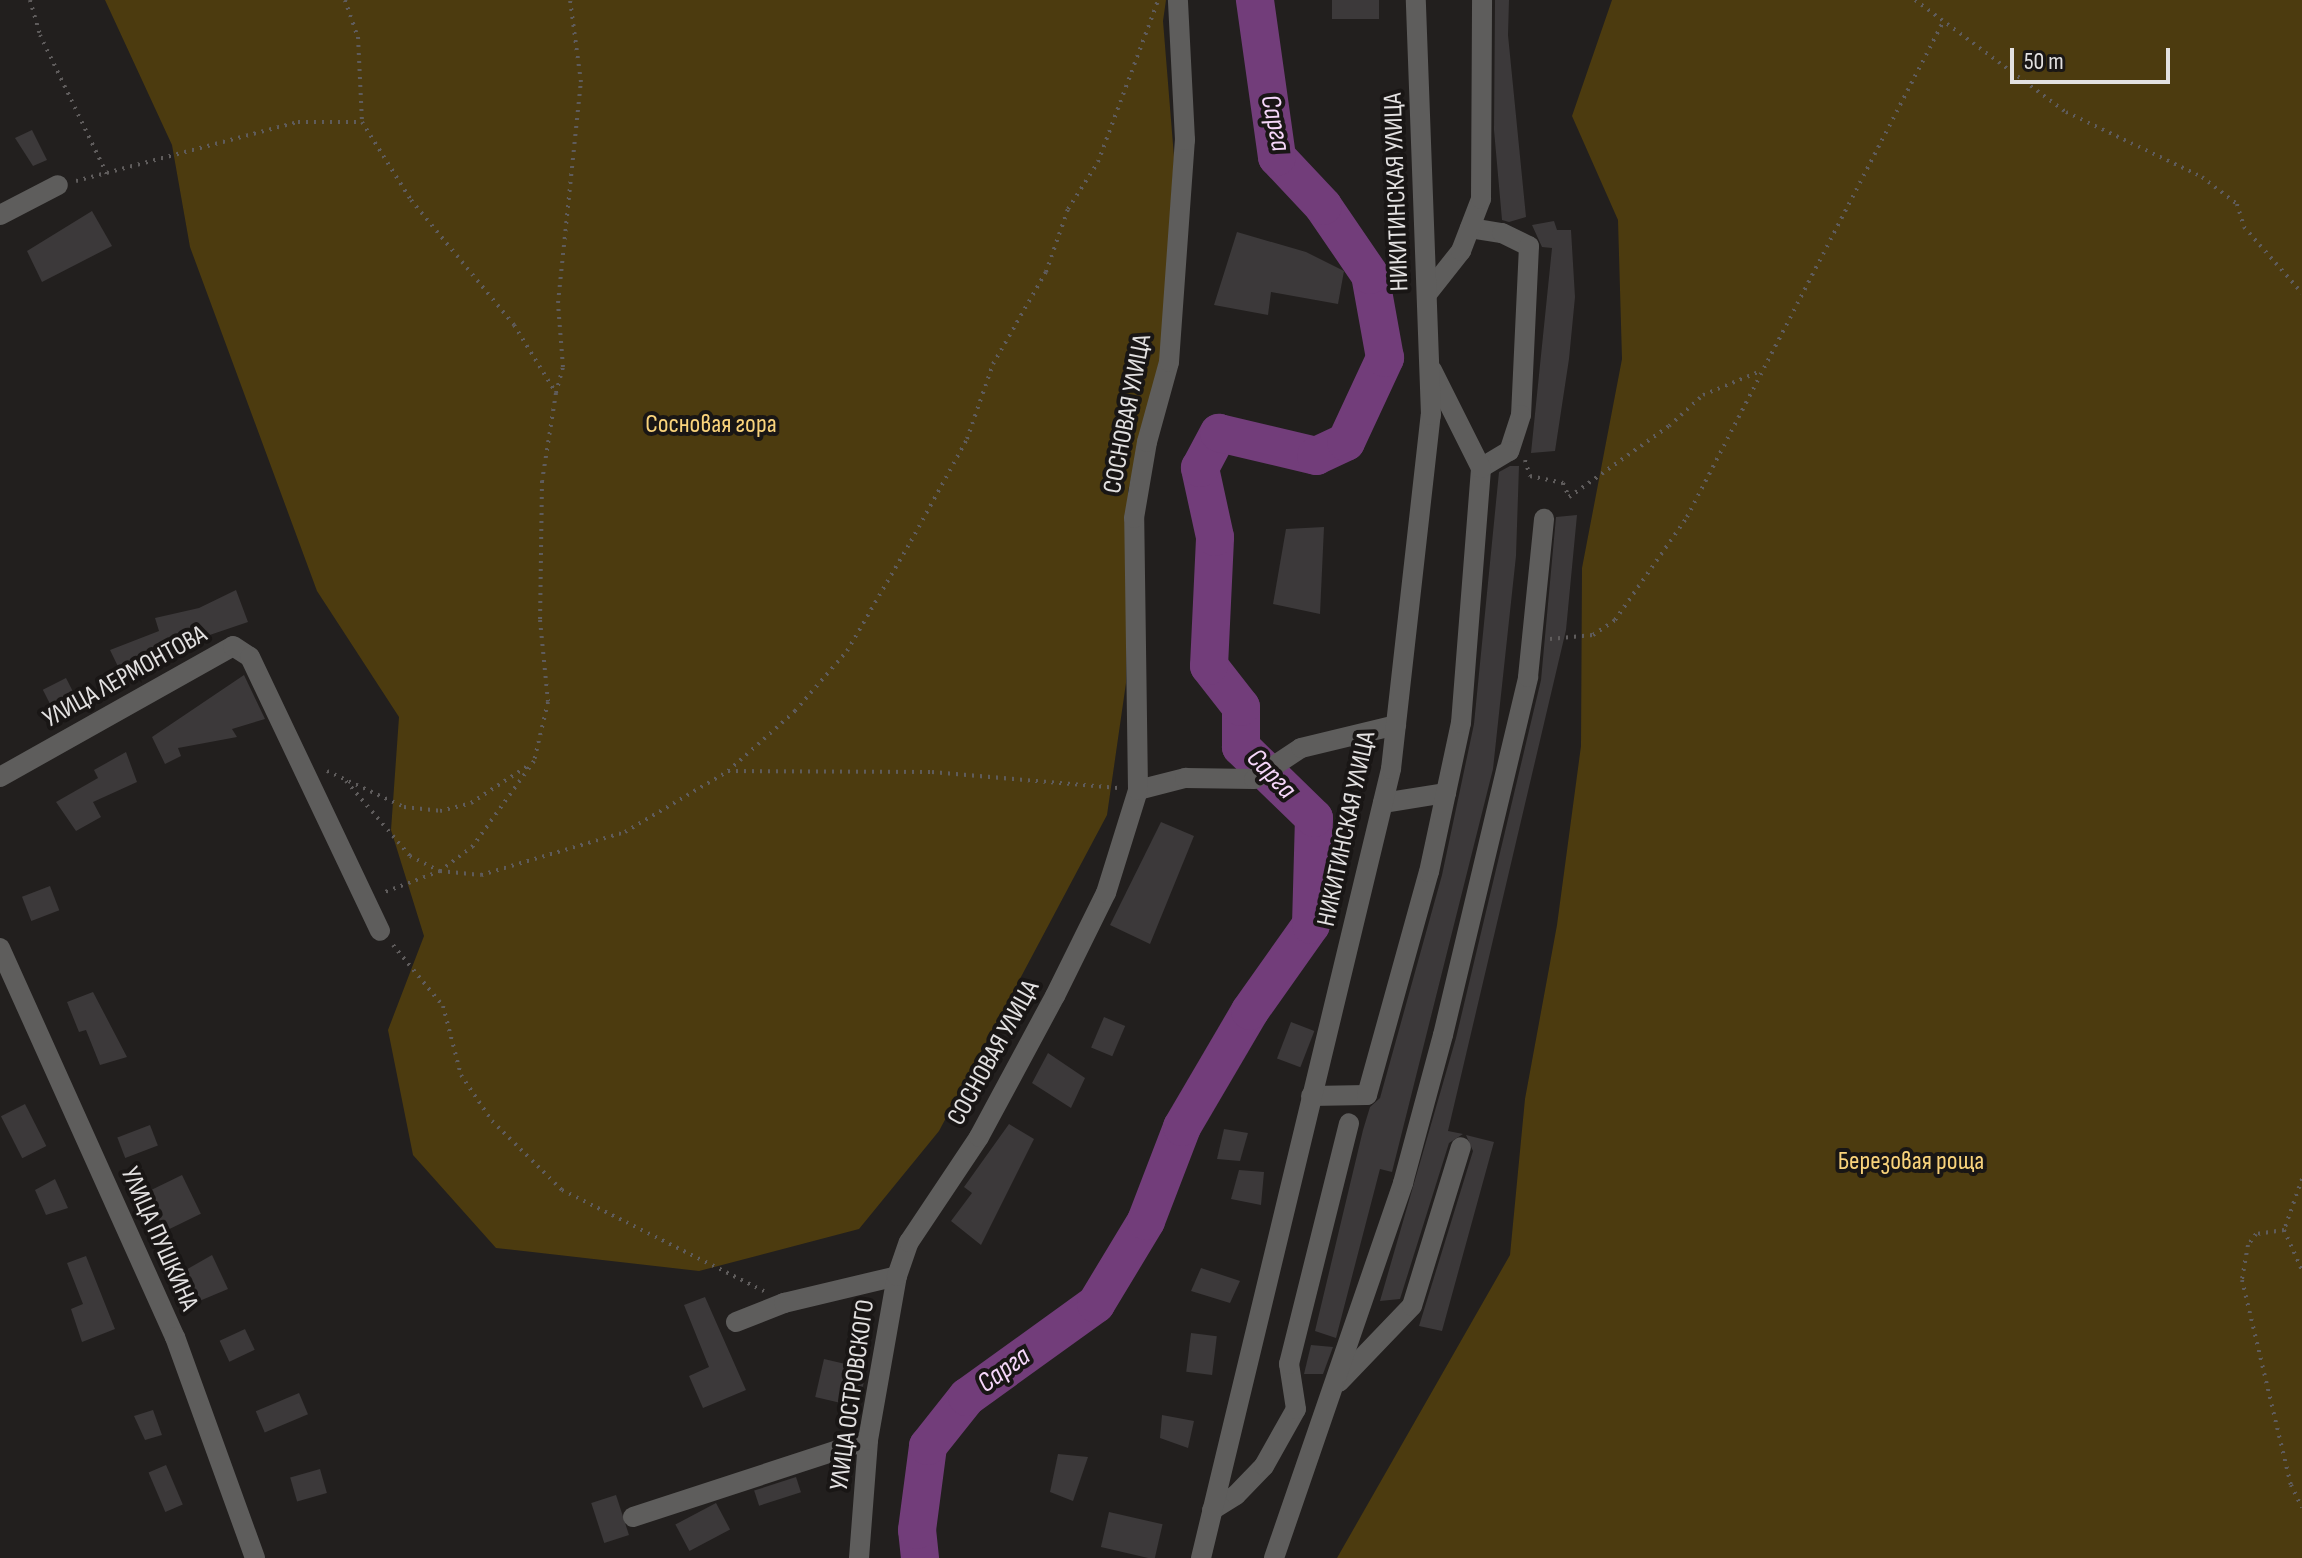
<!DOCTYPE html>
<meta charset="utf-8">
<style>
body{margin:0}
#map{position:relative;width:2302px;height:1558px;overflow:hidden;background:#221f1e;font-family:"Sofia Sans Condensed",sans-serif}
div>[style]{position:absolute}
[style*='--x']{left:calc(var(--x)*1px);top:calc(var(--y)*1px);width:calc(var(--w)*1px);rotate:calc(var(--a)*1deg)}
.green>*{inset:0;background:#4c3b0f}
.river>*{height:38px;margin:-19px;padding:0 19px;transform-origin:19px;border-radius:19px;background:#723d7a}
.building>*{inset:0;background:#3c393a;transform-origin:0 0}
.path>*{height:4px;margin-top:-2px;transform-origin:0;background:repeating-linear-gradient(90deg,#5f5c5c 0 2px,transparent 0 8px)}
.minor>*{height:20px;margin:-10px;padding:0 10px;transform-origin:10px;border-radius:10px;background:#5e5d5c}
span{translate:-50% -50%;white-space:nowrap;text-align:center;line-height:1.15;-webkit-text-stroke:8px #191615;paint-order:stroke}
.street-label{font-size:26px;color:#e3e1e1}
.park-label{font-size:26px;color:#f9d37b}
.water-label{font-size:28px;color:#f6d7fa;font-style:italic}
.scale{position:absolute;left:2010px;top:48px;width:160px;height:36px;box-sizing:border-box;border:4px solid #e3e1e1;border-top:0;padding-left:10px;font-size:24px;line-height:28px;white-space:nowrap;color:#e3e1e1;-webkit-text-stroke:6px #191615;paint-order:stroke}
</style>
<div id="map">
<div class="green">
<i style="clip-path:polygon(105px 0,1166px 0,1163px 21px,1174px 157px,1161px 359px,1128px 491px,1126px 683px,1107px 815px,939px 1131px,859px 1229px,699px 1271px,496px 1248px,413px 1155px,388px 1030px,424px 936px,391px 830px,399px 717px,317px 591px,190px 247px,172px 145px)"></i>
<i style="clip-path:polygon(1612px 0,2302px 0,2302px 1558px,1337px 1558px,1510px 1255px,1525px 1099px,1557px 925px,1581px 746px,1582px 568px,1622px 359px,1618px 220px,1572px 116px)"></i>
</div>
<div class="river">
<i style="--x:920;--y:1558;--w:28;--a:-96"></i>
<i style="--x:917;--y:1530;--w:85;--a:-82.5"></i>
<i style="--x:928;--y:1446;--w:63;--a:-51.5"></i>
<i style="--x:967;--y:1397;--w:159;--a:-35.8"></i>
<i style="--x:1096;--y:1304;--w:97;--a:-58.9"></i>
<i style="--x:1146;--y:1221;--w:101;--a:-69"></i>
<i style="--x:1182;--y:1127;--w:134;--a:-59.6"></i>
<i style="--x:1250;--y:1011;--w:105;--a:-54.7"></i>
<i style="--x:1311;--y:925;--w:107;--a:-88.4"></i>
<i style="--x:1314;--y:818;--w:102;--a:-135.8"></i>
<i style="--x:1241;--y:747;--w:40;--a:-90"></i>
<i style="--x:1241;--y:707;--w:52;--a:-128"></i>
<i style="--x:1209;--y:666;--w:129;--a:-87.3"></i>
<i style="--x:1215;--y:537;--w:71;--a:-102.3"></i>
<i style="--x:1200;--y:468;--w:40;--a:-62"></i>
<i style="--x:1219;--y:433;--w:100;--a:13.3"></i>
<i style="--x:1316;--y:456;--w:33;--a:-25"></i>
<i style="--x:1346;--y:442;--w:93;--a:-65.1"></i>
<i style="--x:1385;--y:358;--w:84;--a:-100.2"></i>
<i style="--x:1370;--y:275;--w:83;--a:-124.3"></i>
<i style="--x:1323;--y:206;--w:67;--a:-133.2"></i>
<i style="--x:1277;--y:157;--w:159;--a:-98"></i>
</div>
<div class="building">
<i style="left:1332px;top:0;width:47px;height:19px"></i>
<i style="clip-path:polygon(1495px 0,1509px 0,1508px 35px,1526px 217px,1509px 222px,1502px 220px,1494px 130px)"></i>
<i style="clip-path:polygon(32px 130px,47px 160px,33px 166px,15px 138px)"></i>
<i style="clip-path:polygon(92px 211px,112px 246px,42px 282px,27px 251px)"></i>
<i style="clip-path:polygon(1554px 221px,1557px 230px,1571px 230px,1575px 297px,1569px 359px,1555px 451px,1531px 453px,1552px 248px,1542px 247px,1532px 225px)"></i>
<i style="clip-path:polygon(1237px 232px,1306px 252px,1344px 271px,1338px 304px,1271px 292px,1268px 315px,1214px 305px)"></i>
<i style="clip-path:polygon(1510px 466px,1519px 466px,1516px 556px,1493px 769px,1392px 1172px,1380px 1169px,1336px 1338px,1315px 1331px,1363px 1130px,1370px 1107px,1380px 1098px,1442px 875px,1474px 724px,1499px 472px)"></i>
<i style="clip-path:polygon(1577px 515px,1566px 630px,1448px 1131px,1463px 1134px,1449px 1143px,1400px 1299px,1380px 1301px,1456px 1038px,1541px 680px,1556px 517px)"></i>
<i style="clip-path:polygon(1324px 527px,1320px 614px,1273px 604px,1286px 529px)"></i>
<i style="clip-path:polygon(236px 590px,248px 622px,142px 658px,149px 671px,125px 681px,110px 650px,159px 631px,155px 618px,199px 608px)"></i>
<i style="clip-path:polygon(244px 675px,265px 719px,232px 729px,237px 737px,178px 748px,181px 756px,165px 764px,152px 737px)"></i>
<i style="left:66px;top:678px;width:31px;height:26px;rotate:63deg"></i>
<i style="clip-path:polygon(126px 752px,137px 782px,93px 802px,101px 817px,76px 831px,56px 802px,98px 778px,94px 770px)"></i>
<i style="clip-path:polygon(1161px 822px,1194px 836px,1150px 944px,1110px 925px)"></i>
<i style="left:50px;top:886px;width:26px;height:30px;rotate:69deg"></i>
<i style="clip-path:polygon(93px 992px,127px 1057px,100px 1065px,86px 1030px,79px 1032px,67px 1002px)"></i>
<i style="left:1104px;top:1017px;width:23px;height:33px;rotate:23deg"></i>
<i style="left:1291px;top:1022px;width:25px;height:39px;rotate:21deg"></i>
<i style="clip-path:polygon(1048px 1053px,1085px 1078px,1071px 1108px,1032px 1083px)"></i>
<i style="left:25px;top:1104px;width:47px;height:27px;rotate:63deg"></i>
<i style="clip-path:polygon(1009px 1124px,1034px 1139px,981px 1245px,951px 1221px,972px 1193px,964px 1187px)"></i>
<i style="left:150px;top:1125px;width:22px;height:35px;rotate:69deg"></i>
<i style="clip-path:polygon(1224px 1129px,1248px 1133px,1240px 1161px,1217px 1159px)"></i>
<i style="clip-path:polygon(1466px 1135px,1494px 1142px,1442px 1331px,1419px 1326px,1473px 1151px)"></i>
<i style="clip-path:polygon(1239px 1170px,1264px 1172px,1261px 1205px,1231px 1199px)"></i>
<i style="left:182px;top:1175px;width:43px;height:40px;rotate:64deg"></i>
<i style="clip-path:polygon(55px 1179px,68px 1208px,46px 1215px,35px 1190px)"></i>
<i style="clip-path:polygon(212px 1255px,228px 1289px,197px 1302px,184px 1271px)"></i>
<i style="clip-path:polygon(86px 1256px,115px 1329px,82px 1342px,71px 1309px,83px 1304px,67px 1263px)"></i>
<i style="clip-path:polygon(1201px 1268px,1240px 1281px,1230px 1303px,1191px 1291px)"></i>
<i style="clip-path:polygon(705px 1297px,746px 1390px,703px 1408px,689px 1376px,709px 1367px,684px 1305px)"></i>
<i style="left:245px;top:1329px;width:23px;height:28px;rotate:65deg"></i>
<i style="left:1191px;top:1333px;width:26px;height:39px;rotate:7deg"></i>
<i style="clip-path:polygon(1311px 1345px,1333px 1347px,1323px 1374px,1304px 1374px)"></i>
<i style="left:824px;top:1359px;width:44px;height:39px;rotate:13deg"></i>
<i style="left:299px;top:1393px;width:23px;height:47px;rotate:67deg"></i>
<i style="clip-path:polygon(153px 1410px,162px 1435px,145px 1440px,134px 1416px)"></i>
<i style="clip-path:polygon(1162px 1415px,1194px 1421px,1188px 1448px,1160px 1438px)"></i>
<i style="clip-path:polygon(1058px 1454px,1088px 1457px,1073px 1501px,1050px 1492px)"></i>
<i style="left:166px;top:1465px;width:43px;height:19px;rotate:67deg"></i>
<i style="left:320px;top:1469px;width:25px;height:31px;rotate:74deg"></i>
<i style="left:796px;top:1477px;width:16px;height:44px;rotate:72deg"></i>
<i style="left:616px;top:1495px;width:42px;height:26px;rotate:72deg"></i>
<i style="left:716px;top:1503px;width:30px;height:46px;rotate:62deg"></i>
<i style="left:1109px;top:1512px;width:55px;height:36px;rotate:13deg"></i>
</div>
<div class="path">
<i style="--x:30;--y:0;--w:36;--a:74"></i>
<i style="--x:40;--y:35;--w:154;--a:64.3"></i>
<i style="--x:345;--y:0;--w:39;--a:71"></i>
<i style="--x:358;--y:37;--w:85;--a:87.3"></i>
<i style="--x:362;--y:122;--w:92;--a:57.9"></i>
<i style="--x:411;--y:200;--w:162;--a:50.5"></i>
<i style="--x:514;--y:325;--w:80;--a:58.3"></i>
<i style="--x:556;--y:393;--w:89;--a:99"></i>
<i style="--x:542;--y:481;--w:139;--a:90.8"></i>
<i style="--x:540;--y:620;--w:82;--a:84.4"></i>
<i style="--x:548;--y:702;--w:61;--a:103.3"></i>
<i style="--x:534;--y:761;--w:105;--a:125.7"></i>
<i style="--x:473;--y:846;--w:41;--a:142.9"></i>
<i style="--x:440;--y:871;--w:62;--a:159.2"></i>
<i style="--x:1915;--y:0;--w:188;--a:36.6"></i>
<i style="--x:2066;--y:112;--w:151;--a:25.5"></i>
<i style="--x:2202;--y:177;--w:44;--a:37.6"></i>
<i style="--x:2237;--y:204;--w:24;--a:73"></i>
<i style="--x:2244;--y:227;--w:88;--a:48.7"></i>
<i style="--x:76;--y:181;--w:230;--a:-14.9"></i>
<i style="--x:298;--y:122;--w:64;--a:0"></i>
<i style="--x:556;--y:393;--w:27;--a:-75"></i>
<i style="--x:563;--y:367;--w:64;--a:-94.5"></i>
<i style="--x:558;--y:303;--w:222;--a:-84.1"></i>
<i style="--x:581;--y:82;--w:83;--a:-97.6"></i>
<i style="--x:1525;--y:460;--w:17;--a:73"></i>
<i style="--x:1530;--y:476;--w:34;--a:12"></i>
<i style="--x:1563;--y:483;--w:15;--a:67"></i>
<i style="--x:1569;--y:497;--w:123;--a:-35.4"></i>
<i style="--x:1669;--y:426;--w:46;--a:-42.4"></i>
<i style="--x:1703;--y:395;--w:63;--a:-22.5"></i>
<i style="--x:1550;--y:639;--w:43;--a:-5.3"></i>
<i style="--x:1593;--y:635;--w:27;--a:-34"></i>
<i style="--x:1615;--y:620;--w:126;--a:-55"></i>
<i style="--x:1687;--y:517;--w:555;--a:-62.65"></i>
<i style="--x:327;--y:771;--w:85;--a:25.1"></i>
<i style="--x:404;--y:807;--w:36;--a:6"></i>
<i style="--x:440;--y:811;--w:32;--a:-14"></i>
<i style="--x:471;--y:803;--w:69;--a:-33.2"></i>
<i style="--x:728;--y:771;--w:90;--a:-41.8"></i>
<i style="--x:795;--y:711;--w:79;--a:-49.1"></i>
<i style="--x:847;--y:651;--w:127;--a:-59.8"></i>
<i style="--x:911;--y:541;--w:116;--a:-61.2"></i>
<i style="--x:967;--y:439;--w:79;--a:-70.9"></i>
<i style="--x:993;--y:364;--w:106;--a:-60.1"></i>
<i style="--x:1046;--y:272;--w:67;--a:-70.8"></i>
<i style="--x:1068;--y:209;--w:56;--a:-57.4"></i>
<i style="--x:1098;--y:162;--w:172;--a:-69.6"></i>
<i style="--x:346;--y:781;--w:99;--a:49.5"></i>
<i style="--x:410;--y:856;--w:34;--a:27"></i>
<i style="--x:440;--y:871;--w:41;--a:5.6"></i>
<i style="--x:481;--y:875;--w:150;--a:-16.6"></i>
<i style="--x:625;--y:832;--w:120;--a:-30.6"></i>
<i style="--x:728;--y:771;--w:204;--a:0.3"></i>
<i style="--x:932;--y:772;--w:187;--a:4.9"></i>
<i style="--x:393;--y:945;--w:79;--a:50.7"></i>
<i style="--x:443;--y:1006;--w:71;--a:75.4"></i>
<i style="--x:461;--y:1075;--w:55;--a:56"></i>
<i style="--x:492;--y:1121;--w:98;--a:44.6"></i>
<i style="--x:562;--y:1190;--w:226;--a:26.6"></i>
<i style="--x:2302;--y:1179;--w:54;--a:109.4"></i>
<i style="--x:2284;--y:1230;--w:44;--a:65.8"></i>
<i style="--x:2284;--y:1230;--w:28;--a:172"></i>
<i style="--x:2256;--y:1234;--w:14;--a:126"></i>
<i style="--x:2248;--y:1245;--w:36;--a:100"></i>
<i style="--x:2242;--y:1280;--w:211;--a:76.6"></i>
<i style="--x:2291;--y:1485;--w:25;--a:64"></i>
</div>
<div class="minor">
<i style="--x:0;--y:215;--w:65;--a:-27.3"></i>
<i style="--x:1470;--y:228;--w:32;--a:9"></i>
<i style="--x:1502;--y:233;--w:30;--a:26"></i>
<i style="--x:1529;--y:246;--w:169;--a:92.7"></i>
<i style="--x:1521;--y:415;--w:38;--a:108"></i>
<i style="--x:1509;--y:451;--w:33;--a:149"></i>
<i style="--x:1427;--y:294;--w:55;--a:-51.7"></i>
<i style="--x:1461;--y:251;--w:56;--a:-69"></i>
<i style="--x:1481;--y:199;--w:199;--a:-89.7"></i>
<i style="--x:0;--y:777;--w:267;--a:-29.3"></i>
<i style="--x:233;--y:646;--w:20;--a:33"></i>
<i style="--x:250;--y:657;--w:303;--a:64.6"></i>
<i style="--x:1138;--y:790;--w:49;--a:-14.3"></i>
<i style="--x:1185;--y:778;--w:69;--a:0.8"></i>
<i style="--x:1254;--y:779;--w:56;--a:-33.4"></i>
<i style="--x:1301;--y:748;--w:98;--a:-13.6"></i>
<i style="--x:1383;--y:803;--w:64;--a:-9"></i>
<i style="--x:0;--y:948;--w:427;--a:65.8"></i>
<i style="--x:175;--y:1337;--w:235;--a:70.1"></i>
<i style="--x:1311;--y:1096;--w:56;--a:-1"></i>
<i style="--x:1367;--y:1095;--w:231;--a:-74.5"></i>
<i style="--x:1429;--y:872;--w:152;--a:-77.9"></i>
<i style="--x:1461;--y:723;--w:256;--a:-85.5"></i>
<i style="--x:1481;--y:468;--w:110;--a:-116.6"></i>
<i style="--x:736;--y:1322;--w:52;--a:-21.6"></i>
<i style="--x:784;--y:1303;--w:116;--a:-13.4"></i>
<i style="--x:1339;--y:1382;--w:105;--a:-46.2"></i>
<i style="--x:1412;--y:1306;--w:166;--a:-72.9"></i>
<i style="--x:1212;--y:1510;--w:28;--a:-32"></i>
<i style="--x:1236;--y:1495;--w:40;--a:-46"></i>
<i style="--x:1264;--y:1466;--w:65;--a:-60.7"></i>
<i style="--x:1296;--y:1409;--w:46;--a:-98.8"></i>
<i style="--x:1289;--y:1364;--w:248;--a:-76"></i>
<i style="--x:633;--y:1517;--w:247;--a:-18.1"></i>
<i style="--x:859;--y:1558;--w:118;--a:-85.6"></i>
<i style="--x:868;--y:1440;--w:167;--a:-80"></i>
<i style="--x:897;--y:1276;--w:36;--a:-71"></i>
<i style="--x:909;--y:1242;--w:126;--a:-56.3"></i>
<i style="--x:979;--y:1137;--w:160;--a:-61.7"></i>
<i style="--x:1055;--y:996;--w:115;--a:-63.7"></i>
<i style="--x:1106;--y:893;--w:108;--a:-72.7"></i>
<i style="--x:1138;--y:790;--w:272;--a:-90.8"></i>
<i style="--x:1134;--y:518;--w:77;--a:-80.3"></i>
<i style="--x:1147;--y:442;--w:83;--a:-74.6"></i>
<i style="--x:1169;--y:362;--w:223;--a:-85.9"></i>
<i style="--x:1185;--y:140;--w:140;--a:-92.9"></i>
<i style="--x:1201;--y:1558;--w:812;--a:-76.46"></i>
<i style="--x:1391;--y:769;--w:356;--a:-83.6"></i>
<i style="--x:1431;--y:415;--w:415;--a:-92.1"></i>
<i style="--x:1274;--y:1558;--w:397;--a:-71"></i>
<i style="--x:1403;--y:1183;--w:153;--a:-74.9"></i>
<i style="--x:1443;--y:1035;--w:368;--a:-76.6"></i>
<i style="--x:1528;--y:677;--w:159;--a:-84.2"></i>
</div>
<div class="street-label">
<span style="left:1397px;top:192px;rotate:-92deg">НИКИТИНСКАЯ УЛИЦА</span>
<span style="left:1128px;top:414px;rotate:-79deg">СОСНОВАЯ УЛИЦА</span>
<span style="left:125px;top:677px;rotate:-29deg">УЛИЦА ЛЕРМОНТОВА</span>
<span style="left:1347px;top:829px;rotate:-78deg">НИКИТИНСКАЯ УЛИЦА</span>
<span style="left:994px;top:1053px;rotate:-61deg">СОСНОВАЯ УЛИЦА</span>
<span style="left:159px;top:1239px;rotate:66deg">УЛИЦА ПУШКИНА</span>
<span style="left:853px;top:1395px;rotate:-82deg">УЛИЦА ОСТРОВСКОГО</span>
</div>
<div class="park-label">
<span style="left:711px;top:425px">Сосновая гора</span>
<span style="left:1911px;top:1162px">Березовая роща</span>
</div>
<div class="water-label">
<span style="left:1275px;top:123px;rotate:78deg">Сарга</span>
<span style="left:1271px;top:774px;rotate:46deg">Сарга</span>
<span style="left:1004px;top:1370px;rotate:-36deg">Сарга</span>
</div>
<div class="scale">50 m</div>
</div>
